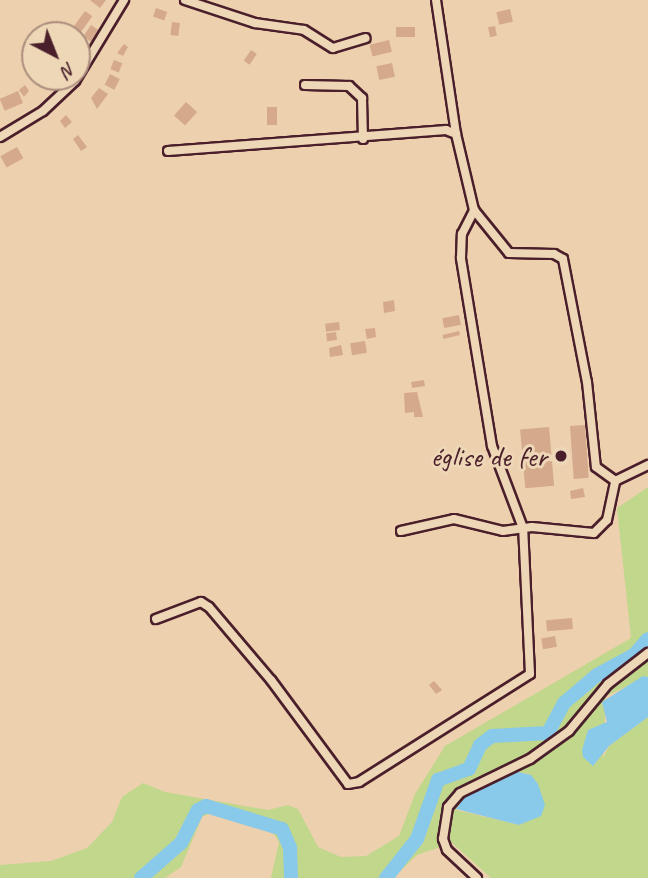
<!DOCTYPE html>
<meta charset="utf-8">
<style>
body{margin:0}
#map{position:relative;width:648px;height:878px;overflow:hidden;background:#edd0ae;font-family:Caveat,sans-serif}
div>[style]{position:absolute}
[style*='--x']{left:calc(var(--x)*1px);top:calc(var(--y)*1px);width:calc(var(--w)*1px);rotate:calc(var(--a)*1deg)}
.green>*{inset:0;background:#c1d78c}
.water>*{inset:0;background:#89c9ea}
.river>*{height:14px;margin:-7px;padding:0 7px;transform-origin:7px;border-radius:7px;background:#89c9ea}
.building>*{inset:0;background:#d5a98b;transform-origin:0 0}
.roads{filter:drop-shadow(2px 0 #4a1f2b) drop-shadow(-2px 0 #4a1f2b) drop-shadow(0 2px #4a1f2b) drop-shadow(0 -2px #4a1f2b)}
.minor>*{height:8px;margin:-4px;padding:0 4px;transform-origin:4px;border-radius:4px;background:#edd7b6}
.dots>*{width:19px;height:19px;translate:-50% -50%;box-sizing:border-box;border:4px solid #edd7b6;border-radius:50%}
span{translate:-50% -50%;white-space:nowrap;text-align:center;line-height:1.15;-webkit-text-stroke:6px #edd7b6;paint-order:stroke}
.poi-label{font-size:30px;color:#4a1f2b}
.right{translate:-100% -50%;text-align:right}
.north{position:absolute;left:21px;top:21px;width:70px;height:70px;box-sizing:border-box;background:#edd7b6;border:2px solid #ac8d7e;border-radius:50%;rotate:138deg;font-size:19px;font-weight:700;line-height:28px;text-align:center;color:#4a1f2b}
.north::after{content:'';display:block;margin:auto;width:24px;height:32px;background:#4a1f2b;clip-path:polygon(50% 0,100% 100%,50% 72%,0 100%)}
</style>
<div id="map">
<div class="green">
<i style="clip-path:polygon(evenodd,648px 487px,648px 677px,606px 696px,603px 758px,609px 746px,648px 717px,648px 878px,491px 878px,452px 843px,417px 855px,393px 878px,271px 878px,279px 842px,274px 834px,249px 821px,215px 811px,202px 817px,181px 867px,165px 878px,0 878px,0 865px,51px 861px,87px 848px,112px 822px,122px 797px,143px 783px,165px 792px,268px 810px,288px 805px,298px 809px,318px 847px,341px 857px,366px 856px,399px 836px,415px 794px,445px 746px,631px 638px,617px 508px,648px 487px,515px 771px,531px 775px,519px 825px,456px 810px,467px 794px,515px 771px)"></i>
</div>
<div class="water">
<i style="clip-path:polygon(643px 676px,648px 677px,648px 717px,609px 746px,593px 766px,583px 757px,582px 750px,588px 730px,607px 722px,602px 702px)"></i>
<i style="clip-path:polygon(514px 771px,531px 775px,538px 784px,545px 805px,541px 816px,519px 825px,456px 809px,467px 794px)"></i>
</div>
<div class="river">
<i style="--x:141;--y:878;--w:53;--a:-41.2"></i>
<i style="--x:181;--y:843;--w:37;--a:-63"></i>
<i style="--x:198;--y:810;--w:9;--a:-27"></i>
<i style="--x:206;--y:806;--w:79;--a:16.8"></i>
<i style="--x:282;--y:829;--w:21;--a:67"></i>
<i style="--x:290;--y:848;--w:30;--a:88"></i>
<i style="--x:386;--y:878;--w:50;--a:-51.5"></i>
<i style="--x:417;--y:839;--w:63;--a:-70.4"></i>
<i style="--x:438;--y:780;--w:33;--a:-20"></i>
<i style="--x:469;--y:769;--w:26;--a:-65"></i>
<i style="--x:480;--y:745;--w:15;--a:-37"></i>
<i style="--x:492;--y:736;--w:56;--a:-3.1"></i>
<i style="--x:548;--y:733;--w:34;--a:-62"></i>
<i style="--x:564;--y:703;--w:43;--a:-40.3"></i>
<i style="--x:597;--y:675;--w:42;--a:-28.4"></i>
<i style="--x:634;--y:655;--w:21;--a:-49"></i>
</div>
<div class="building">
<i style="clip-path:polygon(90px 0,106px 0,100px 8px)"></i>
<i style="left:156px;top:8px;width:12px;height:9px;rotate:20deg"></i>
<i style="left:510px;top:9px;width:13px;height:14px;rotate:77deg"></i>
<i style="left:85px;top:11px;width:9px;height:23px;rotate:36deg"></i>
<i style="left:172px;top:22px;width:8px;height:13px;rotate:7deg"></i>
<i style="left:91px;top:25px;width:11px;height:14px;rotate:34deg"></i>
<i style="left:495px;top:26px;width:10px;height:7px;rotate:79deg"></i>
<i style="left:396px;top:27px;width:19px;height:10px"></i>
<i style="clip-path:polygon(77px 35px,87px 48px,82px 54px,77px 50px)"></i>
<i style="left:389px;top:40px;width:12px;height:20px;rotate:76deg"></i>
<i style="clip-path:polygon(124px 44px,128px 47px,123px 56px,117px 53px)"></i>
<i style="left:251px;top:50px;width:7px;height:13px;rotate:34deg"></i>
<i style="left:114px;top:60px;width:9px;height:10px;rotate:21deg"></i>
<i style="left:392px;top:63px;width:14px;height:16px;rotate:78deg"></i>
<i style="left:110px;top:74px;width:11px;height:12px;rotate:27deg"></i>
<i style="clip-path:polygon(25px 85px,29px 91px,24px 97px,19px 90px)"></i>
<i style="clip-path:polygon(99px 88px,108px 94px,97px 109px,91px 98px)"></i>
<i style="left:18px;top:91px;width:13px;height:20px;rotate:67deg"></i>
<i style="left:186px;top:102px;width:15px;height:18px;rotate:42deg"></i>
<i style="left:267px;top:107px;width:10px;height:18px"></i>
<i style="clip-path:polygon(66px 115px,72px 122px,65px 128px,60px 121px)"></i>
<i style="clip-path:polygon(78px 135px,87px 147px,81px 151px,73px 139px)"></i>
<i style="left:17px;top:147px;width:13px;height:19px;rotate:61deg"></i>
<i style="clip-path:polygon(394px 300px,395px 311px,384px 313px,383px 302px)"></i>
<i style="left:459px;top:315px;width:10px;height:17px;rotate:79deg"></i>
<i style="left:339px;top:322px;width:8px;height:14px;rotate:83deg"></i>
<i style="clip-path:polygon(375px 328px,376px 337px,367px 339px,365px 329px)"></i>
<i style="left:459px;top:331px;width:4px;height:17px;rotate:76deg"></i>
<i style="left:336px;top:332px;width:8px;height:10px;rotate:83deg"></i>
<i style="left:365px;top:341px;width:12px;height:15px;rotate:81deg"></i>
<i style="clip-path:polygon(341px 345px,343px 355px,330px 357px,329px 348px)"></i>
<i style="left:424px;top:380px;width:6px;height:13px;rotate:81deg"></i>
<i style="clip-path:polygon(417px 392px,423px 417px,414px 417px,414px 412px,405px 413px,404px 393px)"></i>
<i style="left:585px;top:425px;width:53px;height:15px;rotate:86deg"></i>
<i style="left:549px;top:427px;width:59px;height:29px;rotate:85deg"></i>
<i style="clip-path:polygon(583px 488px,585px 497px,571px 499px,570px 491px)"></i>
<i style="left:572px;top:618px;width:11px;height:26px;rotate:85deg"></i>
<i style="left:555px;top:636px;width:11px;height:14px;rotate:80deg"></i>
<i style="clip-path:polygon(434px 681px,442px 690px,436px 694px,429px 685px)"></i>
</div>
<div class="roads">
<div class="minor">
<i style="--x:185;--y:0;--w:74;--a:18.2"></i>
<i style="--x:255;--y:23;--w:49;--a:8.1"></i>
<i style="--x:304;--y:30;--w:34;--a:32"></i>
<i style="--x:333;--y:48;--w:34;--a:-17"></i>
<i style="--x:436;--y:0;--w:135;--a:81.5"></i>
<i style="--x:456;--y:134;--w:78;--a:76.7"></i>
<i style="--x:474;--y:210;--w:55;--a:50.9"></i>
<i style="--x:509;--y:253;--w:45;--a:1.3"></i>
<i style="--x:554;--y:254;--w:10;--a:29"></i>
<i style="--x:563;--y:259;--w:125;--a:79"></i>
<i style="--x:587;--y:382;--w:85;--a:84"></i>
<i style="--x:596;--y:467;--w:24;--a:36"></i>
<i style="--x:615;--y:481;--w:37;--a:-26"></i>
<i style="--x:305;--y:85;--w:44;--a:1.3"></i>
<i style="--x:349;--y:86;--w:18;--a:43"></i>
<i style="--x:362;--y:98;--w:41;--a:88.6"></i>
<i style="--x:0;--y:137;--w:50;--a:-31.2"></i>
<i style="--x:43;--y:111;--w:44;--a:-43.2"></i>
<i style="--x:75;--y:81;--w:95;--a:-58.8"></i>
<i style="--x:168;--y:151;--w:279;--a:-4.3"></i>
<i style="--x:446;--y:130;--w:11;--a:22"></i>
<i style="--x:401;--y:531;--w:54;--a:-12.8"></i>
<i style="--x:454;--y:519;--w:50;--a:13.8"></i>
<i style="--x:503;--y:531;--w:29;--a:-8"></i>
<i style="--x:532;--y:527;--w:62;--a:5.5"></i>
<i style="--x:594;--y:533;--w:18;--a:-45"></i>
<i style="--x:607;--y:520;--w:40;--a:-78"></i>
<i style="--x:156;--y:619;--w:48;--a:-20.7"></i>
<i style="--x:201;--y:602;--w:9;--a:32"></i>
<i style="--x:209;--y:607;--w:96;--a:49.7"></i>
<i style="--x:271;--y:680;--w:129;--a:53.5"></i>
<i style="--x:348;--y:784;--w:11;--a:-10"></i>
<i style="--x:359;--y:782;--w:202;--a:-32.3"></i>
<i style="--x:530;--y:674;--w:146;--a:-92.7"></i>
<i style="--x:523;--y:528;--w:88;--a:-110.7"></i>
<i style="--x:492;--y:446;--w:191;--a:-99.4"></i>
<i style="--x:461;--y:258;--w:24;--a:-88"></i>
<i style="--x:462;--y:234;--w:27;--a:-63"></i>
<i style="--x:477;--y:878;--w:41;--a:-137"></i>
<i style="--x:447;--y:850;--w:12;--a:-110"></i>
<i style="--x:443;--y:839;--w:32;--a:-81"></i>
<i style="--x:448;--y:807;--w:18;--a:-49"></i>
<i style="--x:460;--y:793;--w:78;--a:-25.9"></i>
<i style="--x:530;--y:759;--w:48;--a:-35.7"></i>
<i style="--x:569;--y:731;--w:61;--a:-50.3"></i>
<i style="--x:608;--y:684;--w:51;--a:-37.8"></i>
</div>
</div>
<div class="dots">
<i style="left:561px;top:456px;background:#4a1f2b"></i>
</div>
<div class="poi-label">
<span class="right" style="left:547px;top:456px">église de fer</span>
</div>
<div class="north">N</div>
</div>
